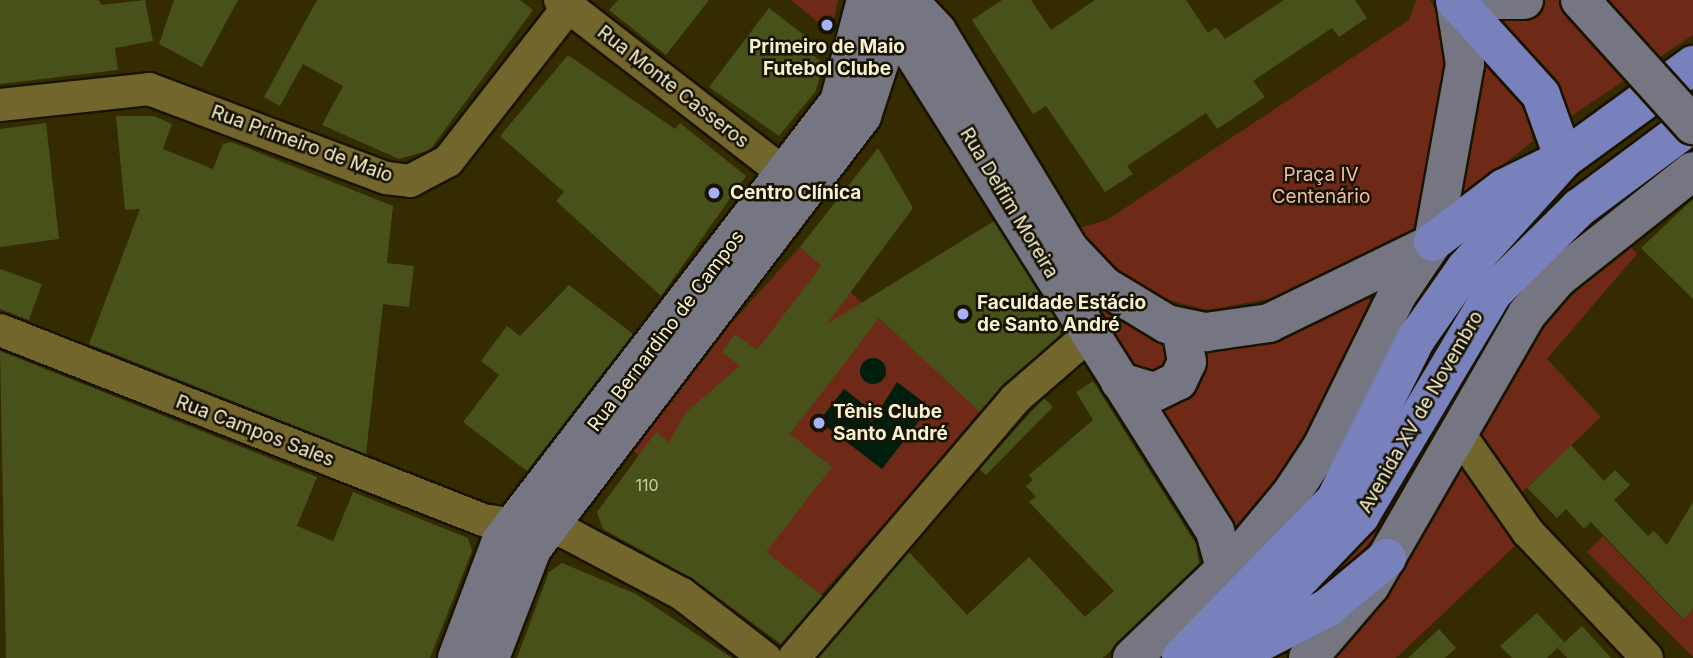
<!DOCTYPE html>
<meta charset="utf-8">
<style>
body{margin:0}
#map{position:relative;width:1693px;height:658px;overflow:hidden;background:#342b00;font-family:Inter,sans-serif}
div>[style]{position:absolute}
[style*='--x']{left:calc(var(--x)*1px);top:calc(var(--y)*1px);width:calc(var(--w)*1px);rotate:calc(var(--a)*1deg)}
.green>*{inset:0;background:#6e2a16;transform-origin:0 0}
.water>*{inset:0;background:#001e0d}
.round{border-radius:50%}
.building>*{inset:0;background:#48511a}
.roads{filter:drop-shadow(2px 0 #191300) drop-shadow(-2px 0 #191300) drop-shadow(0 2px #191300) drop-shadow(0 -2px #191300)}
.minor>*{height:32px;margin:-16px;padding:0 16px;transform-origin:16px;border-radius:16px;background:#72662d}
.major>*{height:38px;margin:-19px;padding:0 19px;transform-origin:19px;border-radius:19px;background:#767683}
.highway>*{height:38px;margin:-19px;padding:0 19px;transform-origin:19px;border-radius:19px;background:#7981bc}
.bridges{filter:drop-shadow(2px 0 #191300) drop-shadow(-2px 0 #191300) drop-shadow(0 2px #191300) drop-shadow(0 -2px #191300)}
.major-bridge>*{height:38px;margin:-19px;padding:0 19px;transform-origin:19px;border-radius:19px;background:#767683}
.dots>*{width:19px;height:19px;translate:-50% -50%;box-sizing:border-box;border:4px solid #181300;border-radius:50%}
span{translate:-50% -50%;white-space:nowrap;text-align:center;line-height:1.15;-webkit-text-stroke:5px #181300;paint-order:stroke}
.number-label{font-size:16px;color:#cbc9a6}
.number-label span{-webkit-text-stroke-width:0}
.poi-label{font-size:19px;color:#f7f1d4;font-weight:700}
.left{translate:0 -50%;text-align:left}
.street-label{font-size:19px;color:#f7f1d4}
.park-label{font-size:19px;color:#efbcac}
</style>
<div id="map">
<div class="green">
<i style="clip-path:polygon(791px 0,838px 0,831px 33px)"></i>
<i style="clip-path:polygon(1416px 0,1430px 0,1450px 35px,1420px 223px,1412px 232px,1280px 297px,1207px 310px,1161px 298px,1149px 301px,1071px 230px,1107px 220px,1409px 20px)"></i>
<i style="clip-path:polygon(1545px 0,1693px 0,1693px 35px,1571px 116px,1558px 88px,1502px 23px)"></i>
<i style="clip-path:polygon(1477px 52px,1524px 104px,1533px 141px,1456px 201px)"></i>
<i style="clip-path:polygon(1693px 140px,1693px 147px,1568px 247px,1509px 309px,1380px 530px,1343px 573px,1313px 595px,1353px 549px,1483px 337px,1537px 265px)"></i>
<i style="clip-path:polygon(1625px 241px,1637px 254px,1547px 359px,1601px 417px,1518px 496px,1480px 438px,1484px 423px,1538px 323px)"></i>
<i style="left:800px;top:247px;width:248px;height:263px;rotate:42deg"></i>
<i style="clip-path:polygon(1057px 249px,1162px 334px,1172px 363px,1143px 382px)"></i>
<i style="clip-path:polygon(1368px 299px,1374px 304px,1321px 421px,1237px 535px,1160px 410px,1184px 398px,1204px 346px)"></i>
<i style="clip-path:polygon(1463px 465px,1518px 543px,1396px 658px,1317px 658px,1409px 549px)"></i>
<i style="clip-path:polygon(1603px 536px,1682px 619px,1693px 609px,1693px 657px,1587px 552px)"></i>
</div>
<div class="water">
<i class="round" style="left:860px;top:358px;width:26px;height:26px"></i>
<i style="clip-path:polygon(897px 382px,930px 407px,882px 469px,819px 421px,844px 389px,871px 410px,864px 418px,872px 422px)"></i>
</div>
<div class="building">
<i style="clip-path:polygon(0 0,99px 0,101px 5px,145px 0,153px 41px,115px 48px,118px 70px,0 84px)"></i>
<i style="clip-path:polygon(174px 0,238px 0,202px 67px,159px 44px)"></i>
<i style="clip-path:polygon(317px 0,520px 0,533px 10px,430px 150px,399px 159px,322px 125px,343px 86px,303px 64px,280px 106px,264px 97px)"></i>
<i style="clip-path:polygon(618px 0,709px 0,666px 55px,609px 10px)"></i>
<i style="clip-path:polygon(1002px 0,1031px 0,1051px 30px,1095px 0,1186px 0,1208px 33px,1216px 27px,1225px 39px,1284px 0,1355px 0,1367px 18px,1339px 37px,1332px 28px,1253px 81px,1265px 97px,1217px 129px,1206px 113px,1127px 166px,1133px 174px,1105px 192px,1046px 106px,1033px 114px,972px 20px)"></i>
<i style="clip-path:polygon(769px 8px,813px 42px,807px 50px,824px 64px,815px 92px,779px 136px,709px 87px)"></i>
<i style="clip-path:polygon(568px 55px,675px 129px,680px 123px,746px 176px,661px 296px,556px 201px,564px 192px,500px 136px)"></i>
<i style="clip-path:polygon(116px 116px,154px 116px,172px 124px,163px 149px,213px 169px,223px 144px,232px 142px,393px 206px,387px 263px,414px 266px,409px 307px,383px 304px,366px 454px,89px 344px,140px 209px,125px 210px)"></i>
<i style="clip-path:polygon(46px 123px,59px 239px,0 247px,0 129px)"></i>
<i style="clip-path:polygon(878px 148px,913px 208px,827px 324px,994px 221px,1064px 332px,980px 412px,879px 318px,790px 434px,832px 467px,766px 552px,823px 596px,781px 644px,693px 579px,603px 529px,597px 512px,656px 432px,669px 442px,686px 412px,740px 366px,722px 352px,735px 334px,757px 350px,821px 266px,800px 247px)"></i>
<i style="clip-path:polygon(1693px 199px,1693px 299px,1641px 248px)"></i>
<i style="clip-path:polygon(0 269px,42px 284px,29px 320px,0 309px)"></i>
<i style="clip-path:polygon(569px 285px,633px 334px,527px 471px,463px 422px,499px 375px,481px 361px,507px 326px,520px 336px)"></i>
<i style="clip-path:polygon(0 351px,317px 477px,297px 526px,333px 541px,353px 492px,468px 538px,472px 551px,430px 658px,6px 658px)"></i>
<i style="clip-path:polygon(1093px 381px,1196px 544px,1199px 564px,1103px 658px,818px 658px,909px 552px,967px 615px,1029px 557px,1085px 617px,1114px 591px,1029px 502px,1036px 497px,1026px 486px,1033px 480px,1029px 475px,1093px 420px,1076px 392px)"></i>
<i style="clip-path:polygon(1044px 398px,1053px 407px,986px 475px,979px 469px)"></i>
<i style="clip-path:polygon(1571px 445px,1604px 481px,1615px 470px,1630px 485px,1614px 500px,1648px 536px,1654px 531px,1667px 545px,1693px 502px,1693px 609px,1683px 619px,1591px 522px,1584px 529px,1566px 509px,1557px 518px,1527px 488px)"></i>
<i style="clip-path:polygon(562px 563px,636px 594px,732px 658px,517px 658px,549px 572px)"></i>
<i style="clip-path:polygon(1537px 613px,1564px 642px,1547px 658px,1512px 658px,1500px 646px)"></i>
<i style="clip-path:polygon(1582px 626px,1611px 658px,1567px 658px,1558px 648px)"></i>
<i style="clip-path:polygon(1439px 629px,1456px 648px,1445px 658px,1408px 658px)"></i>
</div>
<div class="roads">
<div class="minor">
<i style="--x:560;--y:0;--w:284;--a:37.7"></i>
<i style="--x:0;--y:105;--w:150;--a:-6.1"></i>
<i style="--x:149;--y:89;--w:253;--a:20.6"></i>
<i style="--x:386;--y:178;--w:24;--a:7"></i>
<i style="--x:410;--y:181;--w:43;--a:-27.8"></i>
<i style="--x:448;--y:161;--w:197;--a:-52"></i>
<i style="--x:0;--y:330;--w:519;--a:21.47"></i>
<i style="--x:483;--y:520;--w:83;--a:8.3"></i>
<i style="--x:565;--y:532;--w:132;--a:27.9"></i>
<i style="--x:682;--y:594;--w:105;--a:37.6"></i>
<i style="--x:1460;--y:435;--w:118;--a:55"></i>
<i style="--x:1528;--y:532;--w:173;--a:46.6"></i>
<i style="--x:794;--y:658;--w:340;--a:-49.5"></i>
<i style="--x:1015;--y:399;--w:99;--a:-40.9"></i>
</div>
<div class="major">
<i style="--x:908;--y:0;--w:42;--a:46.9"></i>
<i style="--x:937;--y:31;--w:255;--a:58.8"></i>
<i style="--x:1069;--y:249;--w:51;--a:46.6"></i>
<i style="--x:1104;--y:286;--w:74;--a:31.1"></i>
<i style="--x:1167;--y:324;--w:40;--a:12"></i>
<i style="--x:1206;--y:332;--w:64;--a:-8.1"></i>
<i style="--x:1269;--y:323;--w:174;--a:-26"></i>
<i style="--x:1479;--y:0;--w:45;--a:0"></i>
<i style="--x:886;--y:10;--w:616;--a:57.73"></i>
<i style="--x:1215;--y:531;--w:39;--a:75"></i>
<i style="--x:1120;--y:382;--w:36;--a:16"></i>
<i style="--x:1155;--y:392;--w:25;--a:-26"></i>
<i style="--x:1178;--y:381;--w:21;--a:-65"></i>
<i style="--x:1187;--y:362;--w:34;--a:-100"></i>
<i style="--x:457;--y:658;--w:125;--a:-69.4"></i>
<i style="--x:501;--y:541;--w:554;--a:-52.41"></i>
<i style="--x:839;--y:102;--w:106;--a:-75.2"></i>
<i style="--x:490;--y:658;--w:117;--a:-68.9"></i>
<i style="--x:532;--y:549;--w:544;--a:-52.69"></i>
<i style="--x:862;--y:116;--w:122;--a:-71.9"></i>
<i style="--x:1132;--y:658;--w:152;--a:-43.7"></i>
<i style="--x:1242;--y:553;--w:77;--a:-50.3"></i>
<i style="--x:1291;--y:494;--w:56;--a:-56.6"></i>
<i style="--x:1322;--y:447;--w:169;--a:-63.7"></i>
<i style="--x:1397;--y:295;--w:64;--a:-55.8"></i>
<i style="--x:1433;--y:242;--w:181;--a:-79.8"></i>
<i style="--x:1465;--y:64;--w:65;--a:-98.9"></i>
<i style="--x:1308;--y:658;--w:95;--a:-49.3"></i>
<i style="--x:1370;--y:586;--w:314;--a:-60"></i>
<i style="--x:1527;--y:314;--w:48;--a:-49.3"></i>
<i style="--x:1558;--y:278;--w:172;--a:-38.4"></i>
</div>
<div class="highway">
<i style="--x:1455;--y:0;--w:128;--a:47.8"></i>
<i style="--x:1541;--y:95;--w:68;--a:70.2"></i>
<i style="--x:1433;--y:242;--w:89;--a:-37.3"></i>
<i style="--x:1504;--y:188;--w:50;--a:-26.1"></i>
<i style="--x:1249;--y:648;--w:88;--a:-27.1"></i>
<i style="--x:1327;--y:608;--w:78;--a:-39.8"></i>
<i style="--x:1181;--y:658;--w:221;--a:-45.7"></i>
<i style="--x:1335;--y:500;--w:180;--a:-63.3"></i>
<i style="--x:1416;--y:339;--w:85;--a:-55"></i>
<i style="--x:1465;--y:269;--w:148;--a:-48"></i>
<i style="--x:1564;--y:159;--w:160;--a:-36.1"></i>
<i style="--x:1224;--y:658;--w:197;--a:-46.2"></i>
<i style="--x:1360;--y:516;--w:260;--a:-59.2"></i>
<i style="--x:1493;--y:293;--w:121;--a:-44.7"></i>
<i style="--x:1579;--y:208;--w:142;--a:-36.7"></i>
</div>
</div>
<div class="bridges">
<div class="major-bridge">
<i style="--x:1580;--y:0;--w:169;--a:47.9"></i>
</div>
</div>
<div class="dots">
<i style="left:827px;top:25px;background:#a6b1fc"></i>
<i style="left:714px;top:193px;background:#a6b1fc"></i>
<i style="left:963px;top:314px;background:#a6b1fc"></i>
<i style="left:819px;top:423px;background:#a6b1fc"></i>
</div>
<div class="number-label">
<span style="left:647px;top:485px">110</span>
</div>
<div class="poi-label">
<span style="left:827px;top:58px">Primeiro de Maio<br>Futebol Clube</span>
<span class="left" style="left:730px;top:193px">Centro Clínica</span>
<span class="left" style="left:977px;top:314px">Faculdade Estácio<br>de Santo André</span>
<span class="left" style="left:833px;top:423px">Tênis Clube<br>Santo André</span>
</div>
<div class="street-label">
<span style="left:673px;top:87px;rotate:38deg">Rua Monte Casseros</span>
<span style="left:302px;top:144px;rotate:20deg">Rua Primeiro de Maio</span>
<span style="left:1009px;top:203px;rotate:59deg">Rua Delfim Moreira</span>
<span style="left:666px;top:331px;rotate:-53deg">Rua Bernardino de Campos</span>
<span style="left:1421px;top:412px;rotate:-60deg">Avenida XV de Novembro</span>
<span style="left:255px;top:431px;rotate:21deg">Rua Campos Sales</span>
</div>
<div class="park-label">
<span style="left:1321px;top:186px">Praça IV<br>Centenário</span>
</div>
</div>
